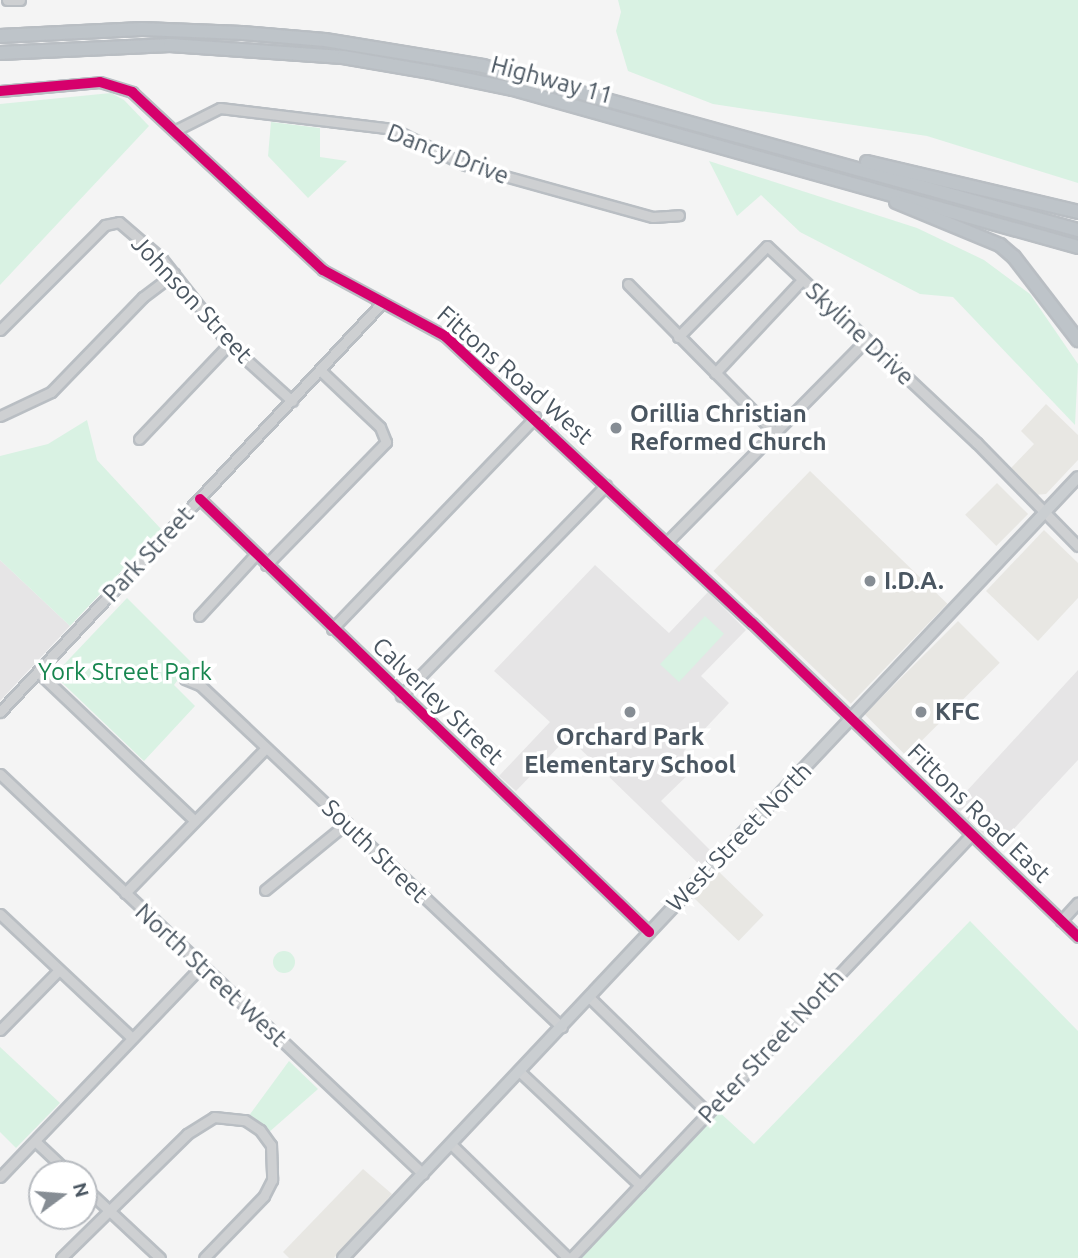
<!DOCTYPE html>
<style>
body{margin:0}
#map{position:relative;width:1078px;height:1258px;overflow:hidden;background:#f4f4f4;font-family:Ubuntu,sans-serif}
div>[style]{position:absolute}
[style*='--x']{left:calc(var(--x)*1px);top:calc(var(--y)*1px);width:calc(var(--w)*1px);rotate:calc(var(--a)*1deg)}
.commercial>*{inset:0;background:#e8e7e3;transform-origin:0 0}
.education>*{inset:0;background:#e6e5e6}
.green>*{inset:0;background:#d9f2e3;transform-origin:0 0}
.round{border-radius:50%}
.roads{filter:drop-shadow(2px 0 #b9bec3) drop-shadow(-2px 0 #b9bec3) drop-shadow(0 2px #b9bec3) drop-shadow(0 -2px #b9bec3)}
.minor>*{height:9px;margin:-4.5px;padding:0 4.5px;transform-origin:4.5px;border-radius:4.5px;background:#ced0d2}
.major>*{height:10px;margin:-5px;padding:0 5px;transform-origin:5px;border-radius:5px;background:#caced1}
.highway>*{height:12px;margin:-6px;padding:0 6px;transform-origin:6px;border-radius:6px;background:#bec4c9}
.cycleway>*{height:10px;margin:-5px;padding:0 5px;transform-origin:5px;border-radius:5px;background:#d6006c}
.dots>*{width:19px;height:19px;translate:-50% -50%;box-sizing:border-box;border:4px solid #fff;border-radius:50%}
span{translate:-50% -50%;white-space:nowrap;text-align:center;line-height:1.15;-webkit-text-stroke:7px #fff;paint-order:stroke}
.street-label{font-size:24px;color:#4a5661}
.poi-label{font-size:24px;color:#4a5661;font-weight:700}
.left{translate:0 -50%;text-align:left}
.park-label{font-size:24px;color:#17864f}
.north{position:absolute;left:28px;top:1160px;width:70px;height:70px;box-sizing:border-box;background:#fff;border:2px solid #b7bbc0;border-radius:50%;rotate:74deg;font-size:19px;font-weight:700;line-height:28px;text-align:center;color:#4a5661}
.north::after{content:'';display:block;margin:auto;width:24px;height:32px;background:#868d94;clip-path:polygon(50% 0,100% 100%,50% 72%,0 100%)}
</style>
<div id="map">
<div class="commercial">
<i style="clip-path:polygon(1046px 404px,1078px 435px,1078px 460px,1046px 494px,1035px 495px,1010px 469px,1034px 444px,1021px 431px)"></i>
<i style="left:810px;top:471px;width:191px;height:139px;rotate:44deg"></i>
<i style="left:997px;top:483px;width:44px;height:45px;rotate:45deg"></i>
<i style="clip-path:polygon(1044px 530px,1078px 563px,1078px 598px,1038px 641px,986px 591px)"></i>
<i style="left:958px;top:621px;width:59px;height:132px;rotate:45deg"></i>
<i style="left:719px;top:872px;width:62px;height:36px;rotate:44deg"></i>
<i style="clip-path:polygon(363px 1169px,392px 1194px,334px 1258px,289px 1258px,283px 1252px)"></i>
</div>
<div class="education">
<i style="clip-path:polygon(0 560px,70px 626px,0 701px)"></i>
<i style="clip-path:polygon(595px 565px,669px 633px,708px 592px,746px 630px,701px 676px,729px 703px,684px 751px,698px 765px,661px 801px,715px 855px,703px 868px,568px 737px,516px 791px,499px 776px,550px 722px,494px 671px)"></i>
<i style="clip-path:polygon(1078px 670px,1078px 760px,997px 847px,953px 806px)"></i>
</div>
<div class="green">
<i style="clip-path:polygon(618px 0,1078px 0,1078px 183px,927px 136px,713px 104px,628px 71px,616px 31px,621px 12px)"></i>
<i style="clip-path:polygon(111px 93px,124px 100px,149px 126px,0 285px,0 104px)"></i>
<i style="clip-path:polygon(271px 122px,320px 128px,320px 157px,347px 161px,308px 198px,268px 156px)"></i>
<i style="clip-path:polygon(709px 161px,917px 228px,984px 260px,1030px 294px,1078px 364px,1075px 425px,953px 297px,920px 294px,800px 232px,761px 195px,737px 216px)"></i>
<i style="clip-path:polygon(87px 420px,97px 460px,161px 529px,70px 626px,0 560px,0 456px,48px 444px)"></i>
<i style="clip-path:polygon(127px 598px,191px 662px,174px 685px,195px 706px,144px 761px,54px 675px)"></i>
<i style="left:705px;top:616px;width:26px;height:66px;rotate:43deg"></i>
<i style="clip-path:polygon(970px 921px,1078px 1031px,1078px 1258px,581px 1258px,716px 1109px,754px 1144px)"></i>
<i class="round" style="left:273px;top:951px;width:22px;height:22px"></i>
<i style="clip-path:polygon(0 1047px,60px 1103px,16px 1148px,0 1132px)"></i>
<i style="clip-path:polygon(289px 1061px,318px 1089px,268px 1133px,248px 1117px)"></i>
</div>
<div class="roads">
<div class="minor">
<i style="--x:7;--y:0;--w:13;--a:0"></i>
<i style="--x:0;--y:91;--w:100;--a:-5.1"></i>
<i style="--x:100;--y:82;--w:34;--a:17"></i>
<i style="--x:132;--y:92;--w:261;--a:43"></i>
<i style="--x:323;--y:270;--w:139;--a:28.4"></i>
<i style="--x:445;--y:336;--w:420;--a:43.1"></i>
<i style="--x:752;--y:623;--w:453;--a:43.9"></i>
<i style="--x:176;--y:130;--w:49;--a:-26.6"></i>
<i style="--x:220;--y:108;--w:174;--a:6.9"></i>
<i style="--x:393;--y:129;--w:80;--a:26.6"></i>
<i style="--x:465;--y:165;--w:195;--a:15.5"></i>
<i style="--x:653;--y:217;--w:26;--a:-4"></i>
<i style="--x:628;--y:284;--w:208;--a:45.4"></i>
<i style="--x:0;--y:330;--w:148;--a:-45"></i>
<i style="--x:105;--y:225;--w:14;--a:-12"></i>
<i style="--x:119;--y:222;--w:57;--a:40.7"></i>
<i style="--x:162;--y:259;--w:108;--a:51.8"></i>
<i style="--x:229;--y:344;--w:85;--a:42.1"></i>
<i style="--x:678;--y:337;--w:127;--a:-45.6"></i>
<i style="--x:767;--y:246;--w:288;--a:43.2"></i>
<i style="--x:977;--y:443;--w:144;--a:45.6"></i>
<i style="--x:715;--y:373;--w:127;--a:-46.9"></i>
<i style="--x:0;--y:416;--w:56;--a:-25.2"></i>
<i style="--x:51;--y:392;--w:132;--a:-45.9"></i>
<i style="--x:143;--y:297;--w:39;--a:-37"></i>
<i style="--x:139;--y:439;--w:131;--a:-46.5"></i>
<i style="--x:200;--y:499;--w:624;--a:43.96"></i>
<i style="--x:667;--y:542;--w:284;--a:-45.4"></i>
<i style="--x:266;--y:565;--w:172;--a:-45.7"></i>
<i style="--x:386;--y:442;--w:16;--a:-112"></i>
<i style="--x:380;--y:427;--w:83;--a:-136.5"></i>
<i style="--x:199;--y:616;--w:84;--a:-47.4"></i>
<i style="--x:332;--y:629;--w:294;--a:-46.2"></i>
<i style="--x:38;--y:672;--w:216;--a:43.5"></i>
<i style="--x:185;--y:679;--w:16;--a:22"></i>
<i style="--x:200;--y:685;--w:498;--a:43.4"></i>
<i style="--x:401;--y:696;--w:294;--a:-45.8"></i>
<i style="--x:0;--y:712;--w:558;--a:-46.96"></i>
<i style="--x:0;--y:774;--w:582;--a:43.4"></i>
<i style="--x:265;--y:890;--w:106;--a:-39.3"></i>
<i style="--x:125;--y:893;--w:202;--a:-45.8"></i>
<i style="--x:0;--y:914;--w:181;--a:43.2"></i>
<i style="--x:1061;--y:921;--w:25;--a:-48"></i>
<i style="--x:589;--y:997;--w:166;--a:44.3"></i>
<i style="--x:0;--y:1030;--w:84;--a:-45.5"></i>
<i style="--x:520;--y:1072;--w:165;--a:43.3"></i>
<i style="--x:36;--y:1142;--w:47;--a:43.3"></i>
<i style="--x:451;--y:1144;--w:163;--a:44.3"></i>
<i style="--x:0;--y:1177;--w:291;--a:-46.3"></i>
<i style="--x:84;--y:1187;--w:104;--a:43.1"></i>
<i style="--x:61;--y:1258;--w:177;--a:-44.5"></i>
<i style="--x:187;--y:1134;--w:32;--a:-32"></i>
<i style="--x:214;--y:1117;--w:31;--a:6"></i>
<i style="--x:245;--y:1120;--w:18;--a:34"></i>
<i style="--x:260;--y:1130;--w:19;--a:54"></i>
<i style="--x:271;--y:1145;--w:35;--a:88"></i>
<i style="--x:272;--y:1180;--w:18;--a:117"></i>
<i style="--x:264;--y:1196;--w:86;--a:134.1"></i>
<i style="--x:571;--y:1258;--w:582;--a:-46.6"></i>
</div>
<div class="major">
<i style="--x:343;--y:1258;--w:1072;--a:-46.74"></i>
</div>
<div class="highway">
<i style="--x:0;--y:36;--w:142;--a:-2.8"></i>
<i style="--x:142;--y:29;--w:100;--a:2.3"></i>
<i style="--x:242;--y:33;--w:83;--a:4.8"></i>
<i style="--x:325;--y:40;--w:160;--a:9.3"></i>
<i style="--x:483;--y:66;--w:617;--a:15.41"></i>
<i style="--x:0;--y:53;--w:170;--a:-2.7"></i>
<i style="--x:170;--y:45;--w:173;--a:4"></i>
<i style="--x:343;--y:57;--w:89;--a:9.7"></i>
<i style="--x:431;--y:72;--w:84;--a:11.7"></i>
<i style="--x:513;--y:89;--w:587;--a:15.62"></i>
<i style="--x:867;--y:162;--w:217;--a:13.3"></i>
<i style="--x:896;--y:202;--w:113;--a:22.5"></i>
<i style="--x:1000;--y:245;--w:18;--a:41"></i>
<i style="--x:1014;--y:257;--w:105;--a:52.4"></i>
</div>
</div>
<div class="cycleway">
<i style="--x:0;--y:91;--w:100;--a:-5.1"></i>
<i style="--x:100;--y:82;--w:34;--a:17"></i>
<i style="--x:132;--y:92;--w:261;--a:43"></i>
<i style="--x:323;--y:270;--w:139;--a:28.4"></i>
<i style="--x:445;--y:336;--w:420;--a:43.1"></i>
<i style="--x:752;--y:623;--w:453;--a:43.9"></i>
<i style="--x:200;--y:499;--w:624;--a:43.96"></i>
</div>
<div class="dots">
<i style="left:616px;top:428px;background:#868d94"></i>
<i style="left:870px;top:581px;background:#868d94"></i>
<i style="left:630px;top:712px;background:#868d94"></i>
<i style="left:921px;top:712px;background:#868d94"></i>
</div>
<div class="street-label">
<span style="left:552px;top:80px;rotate:15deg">Highway 11</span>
<span style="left:448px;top:154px;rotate:21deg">Dancy Drive</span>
<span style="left:192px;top:299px;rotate:47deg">Johnson Street</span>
<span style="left:860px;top:334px;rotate:43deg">Skyline Drive</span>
<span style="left:515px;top:375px;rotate:41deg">Fittons Road West</span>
<span style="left:148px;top:554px;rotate:-47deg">Park Street</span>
<span style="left:438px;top:701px;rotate:44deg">Calverley Street</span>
<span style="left:979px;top:813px;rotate:44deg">Fittons Road East</span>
<span style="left:739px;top:837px;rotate:-46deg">West Street North</span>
<span style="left:375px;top:851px;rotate:44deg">South Street</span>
<span style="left:211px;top:975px;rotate:43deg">North Street West</span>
<span style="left:771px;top:1046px;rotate:-47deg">Peter Street North</span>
</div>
<div class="poi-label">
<span class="left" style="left:630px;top:428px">Orillia Christian<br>Reformed Church</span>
<span class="left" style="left:884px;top:581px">I.D.A.</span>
<span class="left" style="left:935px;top:712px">KFC</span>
<span style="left:630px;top:751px">Orchard Park<br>Elementary School</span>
</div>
<div class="park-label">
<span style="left:125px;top:672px">York Street Park</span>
</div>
<div class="north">N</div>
</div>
